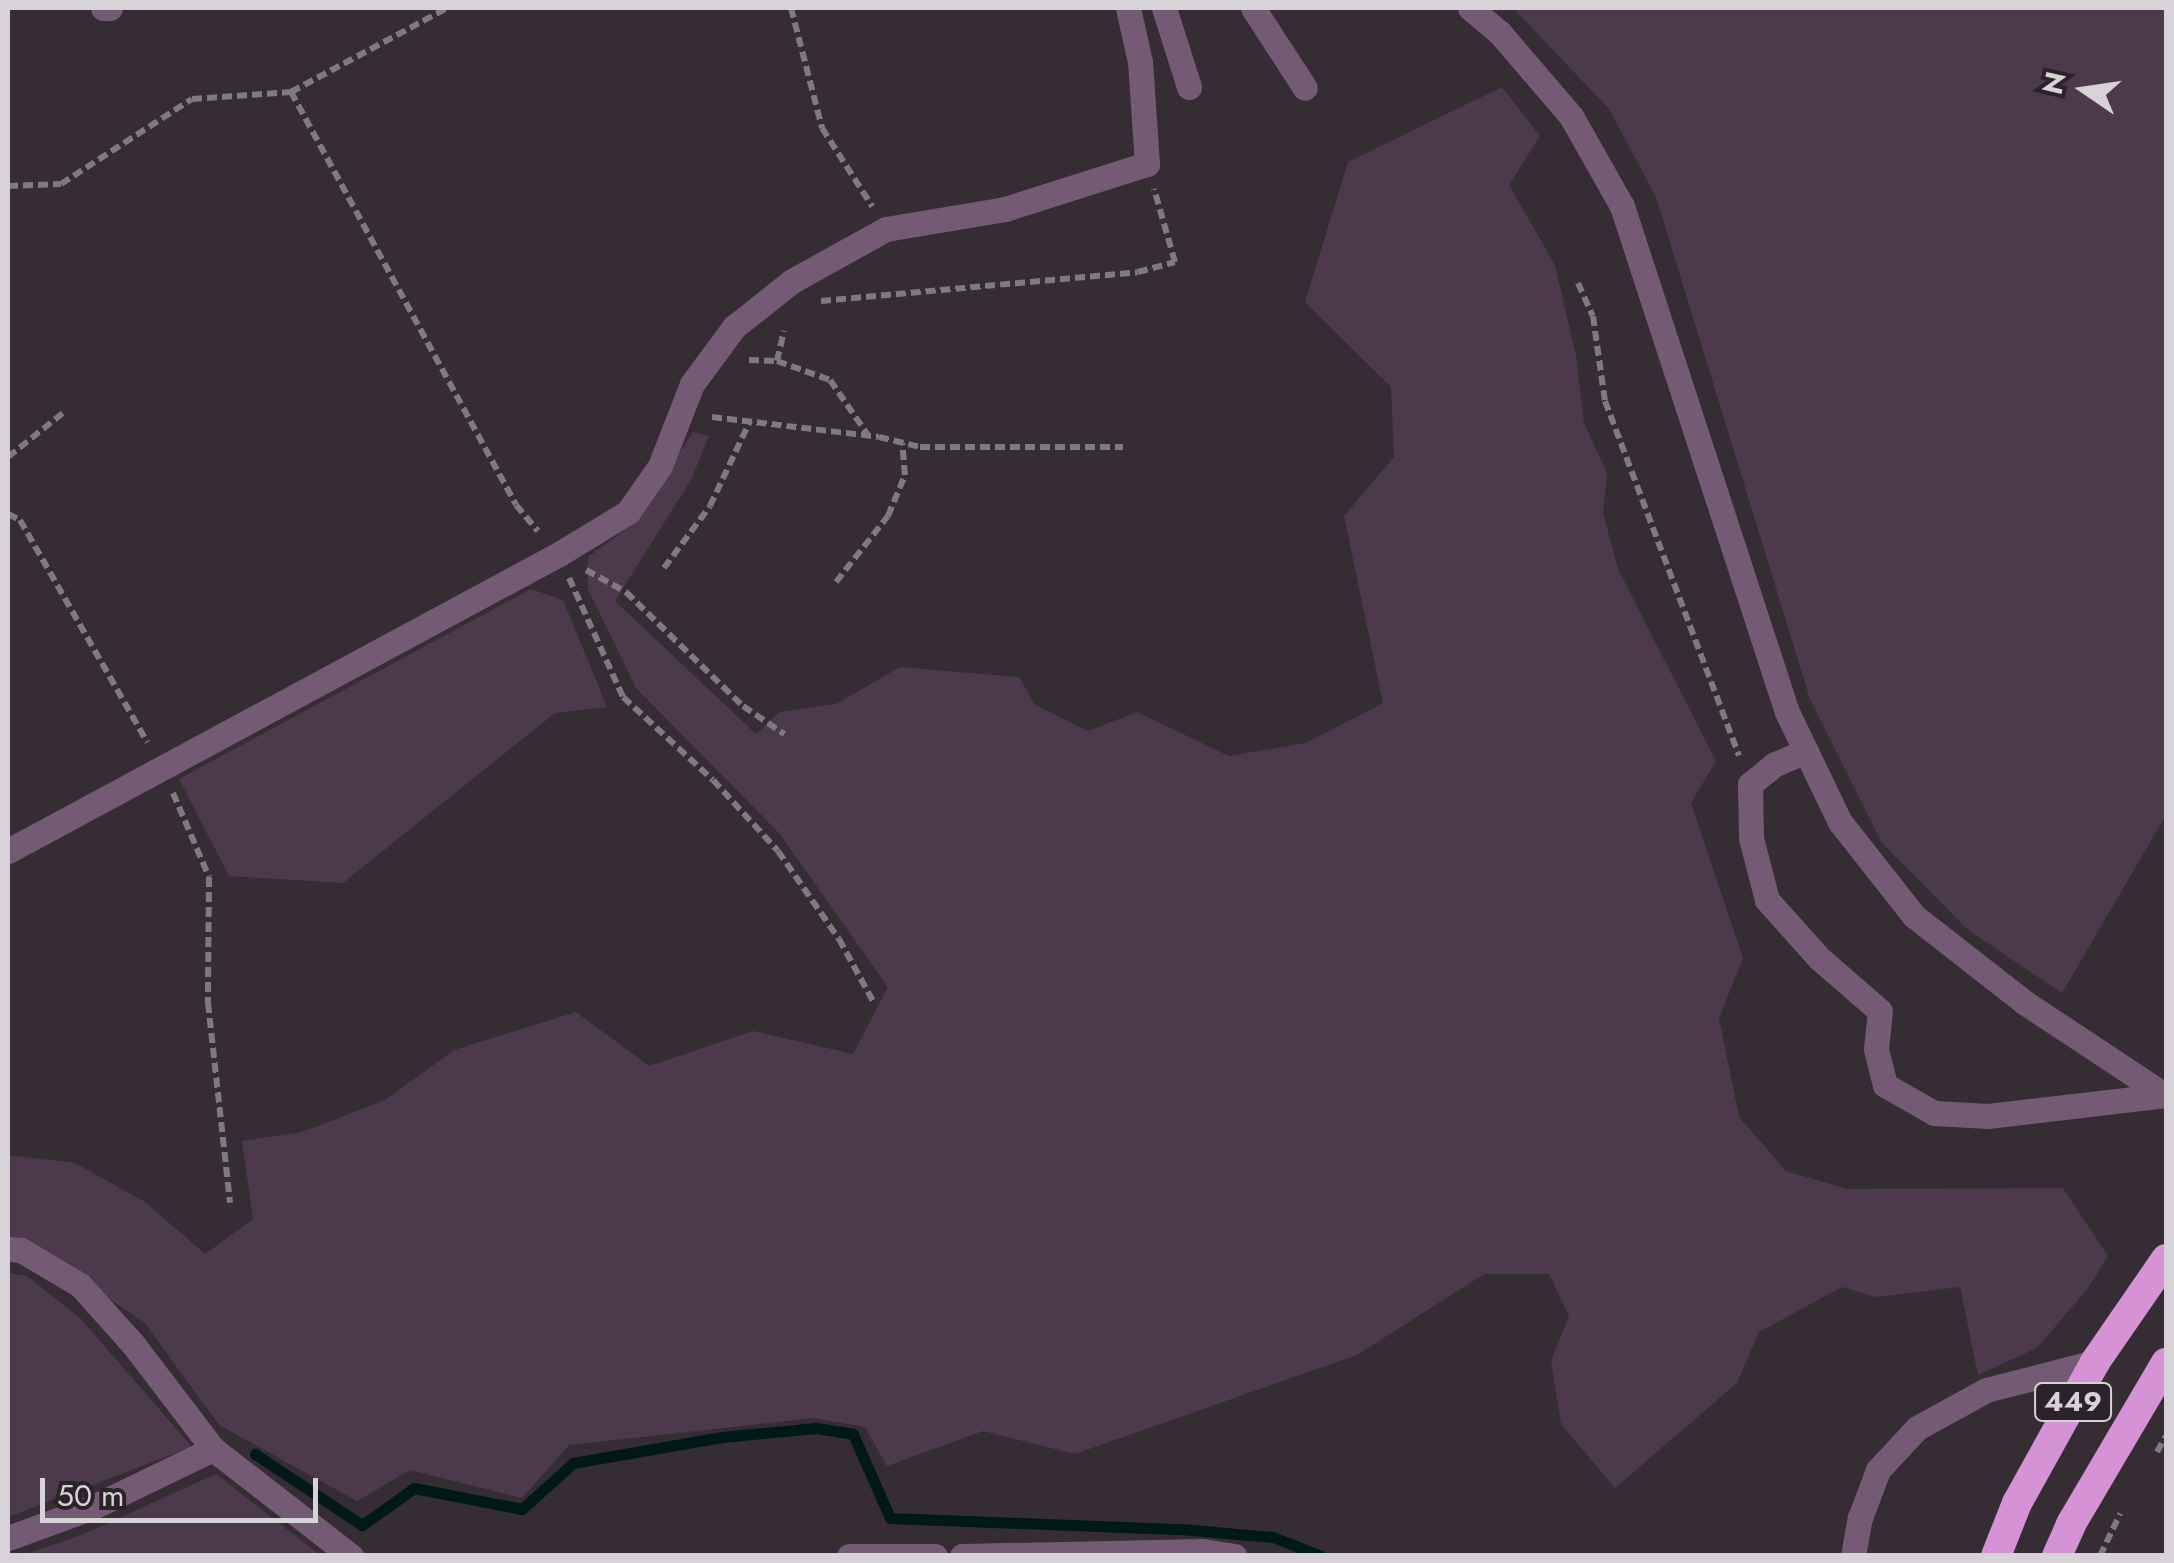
<!DOCTYPE html>
<style>
body{margin:0}
#map{position:relative;width:2174px;height:1563px;overflow:hidden;background:#352c34;font-family:Jost,sans-serif}
div>[style]{position:absolute}
[style*='--x']{left:calc(var(--x)*1px);top:calc(var(--y)*1px);width:calc(var(--w)*1px);rotate:calc(var(--a)*1deg)}
.green>*{inset:0;background:#4c3a4c}
.stream>*{height:11px;margin:-5.5px;padding:0 5.5px;transform-origin:5.5px;border-radius:5.5px;background:#001918}
.path>*{height:6px;margin-top:-3px;transform-origin:0;background:repeating-linear-gradient(90deg,#807980 0 10px,transparent 0 15px)}
.minor>*{height:25px;margin:-12.5px;padding:0 12.5px;transform-origin:12.5px;border-radius:12.5px;background:#755a75}
.highway>*{height:30px;margin:-15px;padding:0 15px;transform-origin:15px;border-radius:15px;background:#d592d4}
span{translate:-50% -50%;white-space:nowrap;text-align:center;line-height:1.15;-webkit-text-stroke:8px #2b222a;paint-order:stroke}
.shield-label span{padding:2px 8px;background:#2b222a;border:2px solid;border-radius:8px;-webkit-text-stroke-width:0}
.shield-label{font-size:28px;color:#d7d2d7;font-weight:700}
.frame{position:absolute;inset:0;border:10px solid #d7d2d7;pointer-events:none}
.north{position:absolute;left:2034px;top:40px;width:100px;height:100px;-webkit-text-stroke:8px #2b222a;paint-order:stroke;rotate:283deg;font-size:28px;font-weight:700;line-height:40px;text-align:center;color:#d7d2d7}
.north::after{content:'';display:block;margin:auto;width:35px;height:45px;background:#d7d2d7;clip-path:polygon(50% 0,100% 100%,50% 72%,0 100%)}
.scale{position:absolute;left:40px;top:1478px;width:278px;height:45px;box-sizing:border-box;border:5px solid #d7d2d7;border-top:0;padding-left:12px;font-size:30px;line-height:35px;white-space:nowrap;color:#d7d2d7;-webkit-text-stroke:8px #2b222a;paint-order:stroke}
</style>
<div id="map">
<div class="green">
<i style="clip-path:polygon(1513px 8px,2166px 8px,2166px 815px,2062px 993px,1967px 929px,1882px 843px,1810px 699px,1656px 197px,1609px 109px)"></i>
<i style="clip-path:polygon(1502px 87px,1540px 136px,1509px 185px,1555px 265px,1576px 356px,1584px 423px,1607px 473px,1603px 513px,1618px 569px,1716px 761px,1691px 803px,1743px 958px,1719px 1018px,1739px 1117px,1786px 1171px,1847px 1189px,2063px 1188px,2108px 1256px,2088px 1288px,2037px 1348px,1978px 1375px,1960px 1287px,1876px 1297px,1842px 1287px,1759px 1332px,1737px 1383px,1615px 1488px,1561px 1424px,1551px 1361px,1569px 1316px,1549px 1274px,1484px 1274px,1357px 1355px,1075px 1454px,983px 1431px,887px 1466px,865px 1427px,813px 1418px,569px 1445px,522px 1498px,410px 1470px,357px 1501px,219px 1425px,144px 1322px,28px 1245px,8px 1240px,8px 1155px,75px 1163px,145px 1202px,205px 1254px,253px 1219px,242px 1141px,302px 1132px,385px 1100px,454px 1050px,576px 1012px,649px 1066px,753px 1031px,853px 1054px,888px 987px,779px 833px,636px 688px,588px 589px,588px 557px,637px 521px,693px 432px,709px 436px,691px 480px,615px 601px,756px 734px,780px 712px,836px 704px,900px 667px,1019px 677px,1035px 705px,1088px 731px,1137px 712px,1229px 756px,1306px 743px,1383px 703px,1344px 516px,1394px 457px,1391px 387px,1305px 302px,1348px 162px)"></i>
<i style="clip-path:polygon(531px 589px,563px 600px,607px 707px,555px 713px,343px 883px,229px 876px,179px 779px)"></i>
<i style="clip-path:polygon(8px 1273px,27px 1276px,81px 1319px,192px 1447px,8px 1517px)"></i>
<i style="clip-path:polygon(216px 1474px,320px 1555px,23px 1555px,84px 1534px)"></i>
</div>
<div class="stream">
<i style="--x:255;--y:1454;--w:128;--a:33.6"></i>
<i style="--x:362;--y:1525;--w:64;--a:-35.4"></i>
<i style="--x:414;--y:1488;--w:110;--a:11"></i>
<i style="--x:522;--y:1509;--w:69;--a:-42"></i>
<i style="--x:573;--y:1463;--w:151;--a:-9.9"></i>
<i style="--x:722;--y:1437;--w:94;--a:-5.5"></i>
<i style="--x:816;--y:1428;--w:37;--a:9"></i>
<i style="--x:853;--y:1434;--w:92;--a:66.2"></i>
<i style="--x:890;--y:1518;--w:291;--a:2.2"></i>
<i style="--x:1181;--y:1529;--w:92;--a:5"></i>
<i style="--x:1273;--y:1537;--w:52;--a:21.6"></i>
</div>
<div class="path">
<i style="--x:791;--y:8;--w:124;--a:75.5"></i>
<i style="--x:822;--y:128;--w:93;--a:57.3"></i>
<i style="--x:291;--y:92;--w:470;--a:61.4"></i>
<i style="--x:516;--y:505;--w:34;--a:50"></i>
<i style="--x:8;--y:186;--w:53;--a:-2.2"></i>
<i style="--x:61;--y:184;--w:156;--a:-33"></i>
<i style="--x:192;--y:99;--w:99;--a:-4"></i>
<i style="--x:291;--y:92;--w:177;--a:-28.3"></i>
<i style="--x:1578;--y:283;--w:36;--a:66"></i>
<i style="--x:1593;--y:316;--w:86;--a:82"></i>
<i style="--x:1605;--y:401;--w:379;--a:69.3"></i>
<i style="--x:821;--y:301;--w:318;--a:-5.2"></i>
<i style="--x:1138;--y:272;--w:38;--a:-15"></i>
<i style="--x:1175;--y:262;--w:76;--a:-106"></i>
<i style="--x:749;--y:360;--w:28;--a:2"></i>
<i style="--x:777;--y:361;--w:56;--a:19.7"></i>
<i style="--x:830;--y:380;--w:67;--a:55.4"></i>
<i style="--x:777;--y:361;--w:31;--a:-77"></i>
<i style="--x:712;--y:417;--w:168;--a:6.8"></i>
<i style="--x:879;--y:437;--w:42;--a:13.7"></i>
<i style="--x:920;--y:447;--w:203;--a:0"></i>
<i style="--x:8;--y:457;--w:70;--a:-38.7"></i>
<i style="--x:8;--y:514;--w:13;--a:27"></i>
<i style="--x:20;--y:520;--w:256;--a:60.2"></i>
<i style="--x:664;--y:568;--w:77;--a:-53.4"></i>
<i style="--x:710;--y:506;--w:94;--a:-64.8"></i>
<i style="--x:586;--y:570;--w:46;--a:28.8"></i>
<i style="--x:626;--y:592;--w:163;--a:44.3"></i>
<i style="--x:743;--y:706;--w:50;--a:34.3"></i>
<i style="--x:569;--y:578;--w:131;--a:65.6"></i>
<i style="--x:623;--y:697;--w:122;--a:42.7"></i>
<i style="--x:713;--y:780;--w:96;--a:47.5"></i>
<i style="--x:778;--y:851;--w:107;--a:55.3"></i>
<i style="--x:839;--y:939;--w:73;--a:61.3"></i>
<i style="--x:836;--y:582;--w:84;--a:-51.8"></i>
<i style="--x:888;--y:516;--w:44;--a:-67.5"></i>
<i style="--x:905;--y:475;--w:32;--a:-95"></i>
<i style="--x:173;--y:793;--w:91;--a:66.8"></i>
<i style="--x:209;--y:877;--w:126;--a:90.5"></i>
<i style="--x:208;--y:1003;--w:201;--a:83.7"></i>
<i style="--x:2157;--y:1452;--w:18;--a:-61"></i>
<i style="--x:2100;--y:1556;--w:47;--a:-64.5"></i>
</div>
<div class="minor">
<i style="--x:103;--y:8;--w:7;--a:0"></i>
<i style="--x:1164;--y:8;--w:83;--a:72.4"></i>
<i style="--x:1253;--y:8;--w:95;--a:57"></i>
<i style="--x:1470;--y:8;--w:38;--a:40"></i>
<i style="--x:1499;--y:32;--w:111;--a:49.4"></i>
<i style="--x:1571;--y:116;--w:103;--a:60.5"></i>
<i style="--x:1622;--y:206;--w:532;--a:71.94"></i>
<i style="--x:1787;--y:712;--w:122;--a:64.3"></i>
<i style="--x:1840;--y:822;--w:120;--a:51.8"></i>
<i style="--x:1914;--y:916;--w:140;--a:38"></i>
<i style="--x:2024;--y:1002;--w:170;--a:33.5"></i>
<i style="--x:1806;--y:751;--w:34;--a:157"></i>
<i style="--x:1775;--y:764;--w:32;--a:141"></i>
<i style="--x:1750;--y:784;--w:54;--a:88.9"></i>
<i style="--x:1751;--y:838;--w:64;--a:75.5"></i>
<i style="--x:1767;--y:900;--w:79;--a:48.1"></i>
<i style="--x:1820;--y:959;--w:79;--a:40.9"></i>
<i style="--x:1880;--y:1011;--w:38;--a:96"></i>
<i style="--x:1876;--y:1049;--w:37;--a:76"></i>
<i style="--x:1885;--y:1085;--w:56;--a:29.7"></i>
<i style="--x:1934;--y:1113;--w:54;--a:3.2"></i>
<i style="--x:1988;--y:1116;--w:179;--a:-6.7"></i>
<i style="--x:8;--y:851;--w:626;--a:-28.33"></i>
<i style="--x:559;--y:554;--w:81;--a:-31.3"></i>
<i style="--x:628;--y:512;--w:56;--a:-55.2"></i>
<i style="--x:660;--y:466;--w:88;--a:-68.7"></i>
<i style="--x:692;--y:384;--w:71;--a:-53.6"></i>
<i style="--x:734;--y:327;--w:74;--a:-38.4"></i>
<i style="--x:792;--y:281;--w:107;--a:-29"></i>
<i style="--x:886;--y:229;--w:121;--a:-9.5"></i>
<i style="--x:1005;--y:209;--w:149;--a:-17.6"></i>
<i style="--x:1147;--y:164;--w:102;--a:-93.9"></i>
<i style="--x:1140;--y:62;--w:55;--a:-102.5"></i>
<i style="--x:8;--y:1249;--w:13;--a:4"></i>
<i style="--x:21;--y:1250;--w:69;--a:30.7"></i>
<i style="--x:80;--y:1285;--w:79;--a:48.1"></i>
<i style="--x:133;--y:1344;--w:132;--a:52.7"></i>
<i style="--x:213;--y:1449;--w:175;--a:37.8"></i>
<i style="--x:8;--y:1538;--w:90;--a:-20"></i>
<i style="--x:93;--y:1507;--w:133;--a:-25.8"></i>
<i style="--x:849;--y:1556;--w:86;--a:0"></i>
<i style="--x:962;--y:1556;--w:241;--a:-1.2"></i>
<i style="--x:1203;--y:1551;--w:32;--a:9"></i>
<i style="--x:1853;--y:1556;--w:39;--a:-80"></i>
<i style="--x:1860;--y:1518;--w:51;--a:-69.4"></i>
<i style="--x:1878;--y:1470;--w:57;--a:-47.1"></i>
<i style="--x:1917;--y:1428;--w:79;--a:-28.8"></i>
<i style="--x:1986;--y:1390;--w:113;--a:-14.4"></i>
</div>
<div class="highway">
<i style="--x:1996;--y:1556;--w:57;--a:-68.4"></i>
<i style="--x:2017;--y:1503;--w:161;--a:-61"></i>
<i style="--x:2095;--y:1362;--w:125;--a:-55.4"></i>
<i style="--x:2057;--y:1556;--w:35;--a:-66"></i>
<i style="--x:2071;--y:1524;--w:187;--a:-59.5"></i>
</div>
<div class="shield-label">
<span style="left:2073px;top:1402px">449</span>
</div>
<div class="frame"></div>
<div class="north">N</div>
<div class="scale">50 m</div>
</div>
